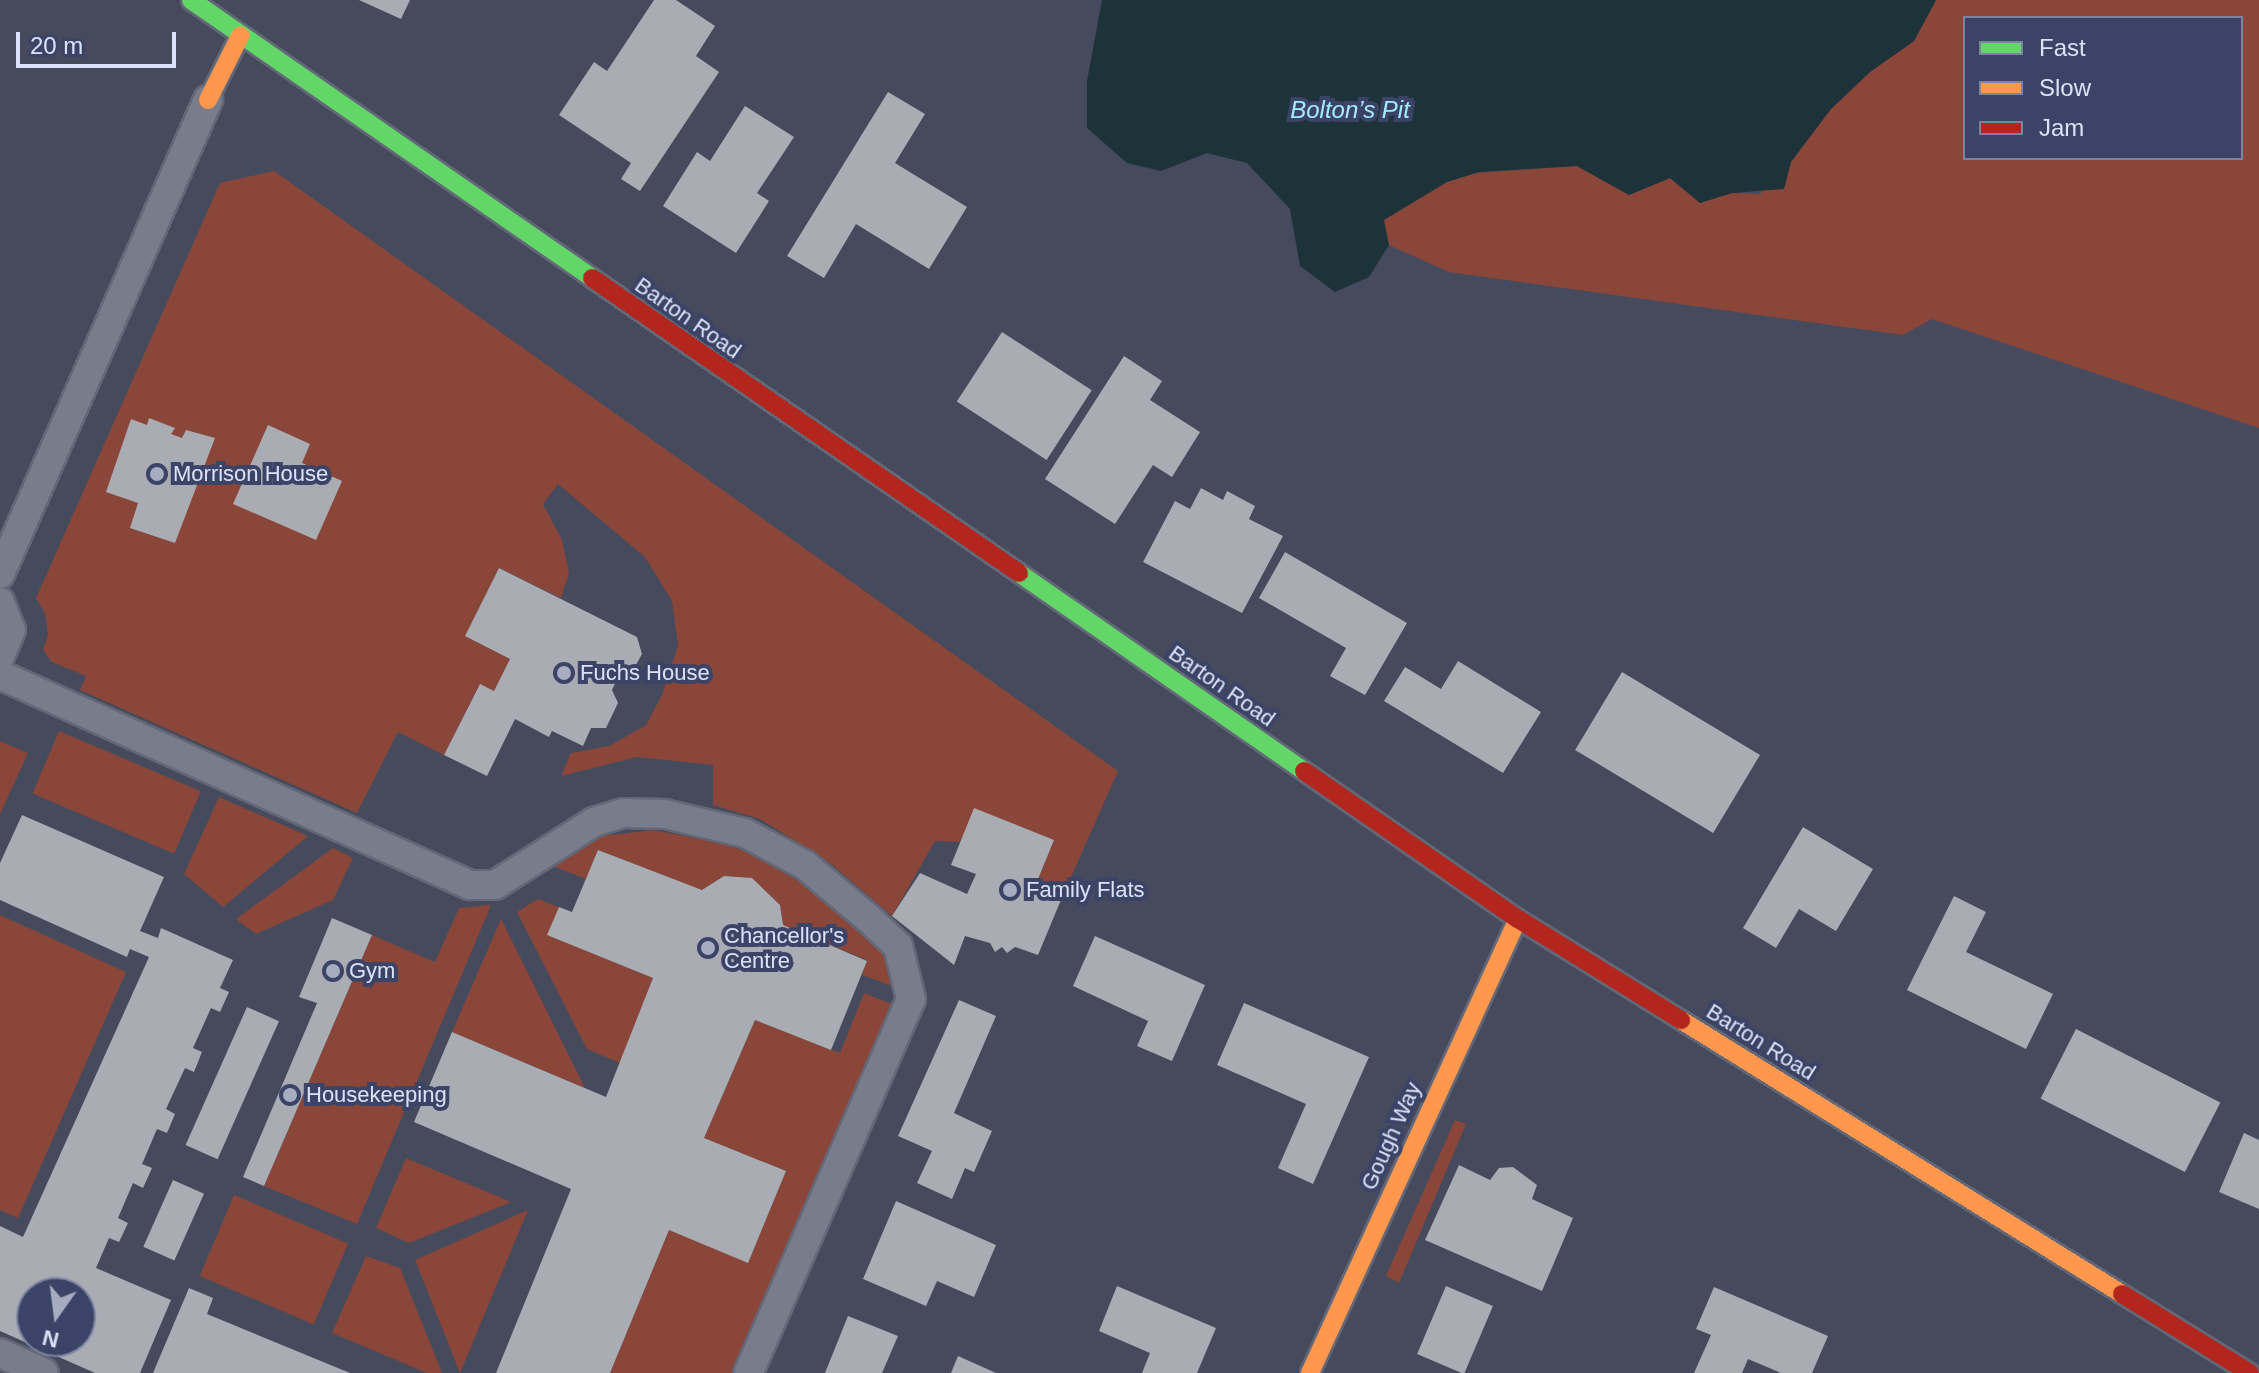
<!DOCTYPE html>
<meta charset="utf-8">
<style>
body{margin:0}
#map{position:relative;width:2259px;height:1373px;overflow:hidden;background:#454a5d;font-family:Arial,sans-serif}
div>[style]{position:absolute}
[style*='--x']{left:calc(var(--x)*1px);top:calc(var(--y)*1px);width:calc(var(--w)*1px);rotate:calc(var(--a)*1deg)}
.green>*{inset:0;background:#8b463a;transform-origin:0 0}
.water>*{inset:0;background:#1d3239}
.building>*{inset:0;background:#aaacb4;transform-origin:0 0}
.roads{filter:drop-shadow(2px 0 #636878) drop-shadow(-2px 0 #636878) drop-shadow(0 2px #636878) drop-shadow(0 -2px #636878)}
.lane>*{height:28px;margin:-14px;padding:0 14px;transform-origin:14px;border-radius:14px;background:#787c8b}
.fast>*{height:18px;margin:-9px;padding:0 9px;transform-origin:9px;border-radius:9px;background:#63d668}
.slow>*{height:18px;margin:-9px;padding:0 9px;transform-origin:9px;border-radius:9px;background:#ff974d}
.jam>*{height:18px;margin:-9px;padding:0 9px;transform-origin:9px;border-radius:9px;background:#b3261e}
.dots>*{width:22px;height:22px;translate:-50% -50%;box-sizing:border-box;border:4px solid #3b4467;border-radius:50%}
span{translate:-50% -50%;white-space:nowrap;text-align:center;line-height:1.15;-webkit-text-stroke:8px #3b4467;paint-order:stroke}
.street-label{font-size:22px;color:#dbe2f7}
.poi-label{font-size:22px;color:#dbe2f7}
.left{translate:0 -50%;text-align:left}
.water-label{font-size:24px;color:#a5ecfb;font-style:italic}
.legend{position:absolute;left:1963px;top:16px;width:280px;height:144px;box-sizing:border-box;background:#3b4467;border:2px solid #7b83a1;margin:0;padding:10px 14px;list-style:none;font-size:24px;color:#dbe2f7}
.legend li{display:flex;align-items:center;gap:16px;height:40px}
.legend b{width:40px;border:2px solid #7b83a1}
.north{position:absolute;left:16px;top:1277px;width:80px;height:80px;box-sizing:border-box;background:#3b4467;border:2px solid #7b83a1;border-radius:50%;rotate:194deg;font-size:22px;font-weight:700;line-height:32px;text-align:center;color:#dbe2f7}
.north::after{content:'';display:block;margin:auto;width:28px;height:36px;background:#a6adc1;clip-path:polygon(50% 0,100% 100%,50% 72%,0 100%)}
.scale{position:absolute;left:16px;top:32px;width:160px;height:36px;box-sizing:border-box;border:4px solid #dbe2f7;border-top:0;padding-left:10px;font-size:24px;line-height:28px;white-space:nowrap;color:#dbe2f7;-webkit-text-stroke:6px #3b4467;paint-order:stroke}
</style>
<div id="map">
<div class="green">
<i style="clip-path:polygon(evenodd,1936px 0,2259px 0,2259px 428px,1932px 319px,1903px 335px,1449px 272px,1389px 245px,1383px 220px,1447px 182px,1476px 173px,1577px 166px,1629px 195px,1670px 178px,1700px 203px,1732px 193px,1760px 194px,1831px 109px,1870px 72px,1914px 41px,1936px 0,1965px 18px,2241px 18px,2241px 158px,1965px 158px,1965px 18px)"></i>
<i style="clip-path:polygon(274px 171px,1118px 771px,1063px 895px,1036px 884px,1054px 840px,975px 809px,960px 842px,935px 841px,892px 916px,830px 863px,760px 819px,713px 805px,713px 765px,637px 757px,561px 776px,571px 753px,609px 746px,646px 725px,662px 695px,678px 645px,672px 601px,645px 557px,558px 484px,543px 504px,562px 540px,569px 573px,561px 598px,499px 568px,465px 636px,510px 659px,494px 691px,479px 685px,444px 755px,398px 732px,357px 813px,80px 690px,86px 676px,52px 662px,43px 650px,48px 634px,45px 613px,36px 598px,220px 183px)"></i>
<i style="left:59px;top:731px;width:154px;height:68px;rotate:23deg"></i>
<i style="clip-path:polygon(0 741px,28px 753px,0 814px)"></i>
<i style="clip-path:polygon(219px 797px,308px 836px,223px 907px,184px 874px)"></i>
<i style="clip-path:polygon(654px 830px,725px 844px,760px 857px,804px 885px,876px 945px,894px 969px,898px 988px,862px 975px,867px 960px,783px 925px,780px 905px,752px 878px,724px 876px,702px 890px,598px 850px,586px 879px,553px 866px,603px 836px)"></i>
<i style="clip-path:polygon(333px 848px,353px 858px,333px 900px,256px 934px,236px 919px)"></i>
<i style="clip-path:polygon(538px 899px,559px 907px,548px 935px,653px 978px,620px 1063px,587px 1049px,517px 912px)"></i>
<i style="clip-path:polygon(491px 905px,357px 1224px,264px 1186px,372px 935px,435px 962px,459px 908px)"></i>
<i style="clip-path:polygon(0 915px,126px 972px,18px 1218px,0 1210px)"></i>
<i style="clip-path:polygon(501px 919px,585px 1088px,452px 1032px)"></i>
<i style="clip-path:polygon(864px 993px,891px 1004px,737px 1373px,610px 1373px,669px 1230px,748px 1262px,786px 1171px,704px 1138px,755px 1020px,840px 1053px)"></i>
<i style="clip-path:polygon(1455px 1120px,1466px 1124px,1399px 1283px,1386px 1276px)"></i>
<i style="clip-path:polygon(406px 1158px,511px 1202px,409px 1243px,376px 1228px)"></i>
<i style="left:234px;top:1195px;width:124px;height:88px;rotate:23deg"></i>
<i style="clip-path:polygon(528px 1210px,460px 1373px,415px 1260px)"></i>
<i style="clip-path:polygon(366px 1256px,400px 1268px,442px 1373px,427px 1373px,332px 1333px)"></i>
</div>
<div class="water">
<i style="clip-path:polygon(1102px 0,1936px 0,1914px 41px,1870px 72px,1831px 109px,1791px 162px,1784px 189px,1732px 193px,1700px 203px,1670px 178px,1629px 195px,1577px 166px,1479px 172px,1447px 182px,1384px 220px,1389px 245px,1369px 277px,1335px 292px,1300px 266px,1290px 209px,1247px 163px,1207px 153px,1161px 171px,1127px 163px,1087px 128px,1087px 81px)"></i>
</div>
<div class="building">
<i style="clip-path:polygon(359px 0,410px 0,401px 19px)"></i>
<i style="clip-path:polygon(654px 0,676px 0,715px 26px,696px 56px,719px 72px,640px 191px,621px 179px,631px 163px,559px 115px,594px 62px,607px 71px)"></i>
<i style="clip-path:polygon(888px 92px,925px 114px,895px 163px,967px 207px,929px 269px,856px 224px,824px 278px,787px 256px)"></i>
<i style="clip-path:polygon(745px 106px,794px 137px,757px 193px,769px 201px,736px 253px,663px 206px,697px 152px,710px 161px)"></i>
<i style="left:1002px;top:332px;width:107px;height:83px;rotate:33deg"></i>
<i style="clip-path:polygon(1124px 356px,1162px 381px,1150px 400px,1200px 432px,1172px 477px,1153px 465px,1115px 524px,1045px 479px)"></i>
<i style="clip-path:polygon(149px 418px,175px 428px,171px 434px,182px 438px,186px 430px,215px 438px,175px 543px,130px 528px,138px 503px,106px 492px,131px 419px,147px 425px)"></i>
<i style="clip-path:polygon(268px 425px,310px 444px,302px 463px,342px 481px,316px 540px,233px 504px)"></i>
<i style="clip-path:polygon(1201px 488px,1223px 500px,1227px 491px,1255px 506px,1249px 519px,1283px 536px,1242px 613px,1143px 562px,1175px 501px,1190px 509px)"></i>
<i style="clip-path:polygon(1285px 552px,1407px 623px,1365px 695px,1330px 676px,1346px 648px,1259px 598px)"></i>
<i style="clip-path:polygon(499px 568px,637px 637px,642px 654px,632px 672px,620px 673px,612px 690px,618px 703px,606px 728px,591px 728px,583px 746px,552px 731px,549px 737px,515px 719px,487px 776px,444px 755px,480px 684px,494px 691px,510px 659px,465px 636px)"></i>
<i style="clip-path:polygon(1458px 661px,1541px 712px,1503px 773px,1384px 701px,1405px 667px,1441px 689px)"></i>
<i style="left:1622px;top:672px;width:161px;height:91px;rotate:31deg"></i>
<i style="clip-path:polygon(974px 808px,1054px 840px,1036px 884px,1063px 895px,1038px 955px,1015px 947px,1007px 953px,1002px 947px,995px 952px,990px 943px,965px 936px,954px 965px,892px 916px,920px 873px,967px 894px,976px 874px,951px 865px)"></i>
<i style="clip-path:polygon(evenodd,22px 815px,164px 877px,140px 931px,158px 938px,161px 928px,233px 960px,220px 988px,229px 992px,220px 1012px,211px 1008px,193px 1048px,202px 1052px,194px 1072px,185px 1068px,166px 1109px,175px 1114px,167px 1133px,157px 1129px,142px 1164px,152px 1168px,143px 1188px,133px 1183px,118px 1218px,128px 1223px,119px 1242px,109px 1238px,96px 1268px,171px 1300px,140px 1373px,95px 1373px,0 1331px,0 1226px,23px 1237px,149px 957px,130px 949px,127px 957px,0 900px,0 863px,22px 815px,32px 1293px,80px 1293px,80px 1341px,32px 1341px,32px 1293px)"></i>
<i style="clip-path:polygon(1803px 827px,1873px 869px,1836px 931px,1799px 909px,1776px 948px,1743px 928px)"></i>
<i style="clip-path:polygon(598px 850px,702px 890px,724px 876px,752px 878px,780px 905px,783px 925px,867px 961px,831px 1050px,755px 1020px,704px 1138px,786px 1171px,748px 1263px,669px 1230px,610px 1373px,496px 1373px,571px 1189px,414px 1122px,452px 1032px,606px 1097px,653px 978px,547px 935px,559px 907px,572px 912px)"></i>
<i style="clip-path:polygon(1954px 896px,1986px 912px,1966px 952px,2053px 994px,2026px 1049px,1907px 990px)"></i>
<i style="clip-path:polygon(332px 918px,372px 935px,264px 1186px,243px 1177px,317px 1003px,299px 997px)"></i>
<i style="clip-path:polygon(1095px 936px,1205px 985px,1172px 1061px,1137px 1046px,1148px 1021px,1073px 986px)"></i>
<i style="clip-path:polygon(959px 1000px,996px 1016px,954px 1113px,992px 1131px,974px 1172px,965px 1168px,952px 1199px,917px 1183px,932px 1151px,898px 1136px)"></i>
<i style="clip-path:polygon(1244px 1003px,1369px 1057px,1313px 1184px,1278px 1168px,1306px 1104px,1217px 1065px)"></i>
<i style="left:247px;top:1007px;width:35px;height:151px;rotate:24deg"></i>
<i style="left:2076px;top:1029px;width:162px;height:78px;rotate:27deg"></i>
<i style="clip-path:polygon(2244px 1133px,2259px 1140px,2259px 1209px,2219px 1192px)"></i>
<i style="clip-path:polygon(1459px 1165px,1490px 1180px,1499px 1168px,1513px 1167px,1537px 1185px,1532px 1199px,1573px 1218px,1542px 1291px,1425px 1240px)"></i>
<i style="left:173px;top:1180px;width:34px;height:73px;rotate:24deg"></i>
<i style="clip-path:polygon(896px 1201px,996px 1245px,974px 1297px,937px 1281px,926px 1306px,863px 1279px)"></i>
<i style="clip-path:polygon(1117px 1286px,1216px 1328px,1197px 1373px,1142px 1373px,1150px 1353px,1099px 1331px)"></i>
<i style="left:1446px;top:1286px;width:51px;height:74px;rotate:23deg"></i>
<i style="clip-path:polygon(1714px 1287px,1828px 1336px,1812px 1373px,1781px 1373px,1748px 1359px,1742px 1373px,1694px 1373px,1711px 1335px,1696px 1329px)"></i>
<i style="clip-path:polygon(189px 1288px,213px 1298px,207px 1314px,350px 1373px,153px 1373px)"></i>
<i style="clip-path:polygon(848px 1316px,898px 1336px,882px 1373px,825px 1373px)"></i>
<i style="clip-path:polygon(958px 1356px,996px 1373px,951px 1373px)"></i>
</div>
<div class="roads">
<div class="lane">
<i style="--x:0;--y:574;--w:518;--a:-66.31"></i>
<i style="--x:0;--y:602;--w:30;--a:69"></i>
<i style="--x:11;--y:630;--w:28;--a:113"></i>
<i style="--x:0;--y:675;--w:515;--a:24.08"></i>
<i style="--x:470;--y:885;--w:25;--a:0"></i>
<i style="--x:495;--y:885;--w:117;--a:-32.5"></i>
<i style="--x:594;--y:822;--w:31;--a:-17"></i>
<i style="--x:624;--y:813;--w:41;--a:1.4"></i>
<i style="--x:665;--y:814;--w:82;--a:13.4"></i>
<i style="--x:745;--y:833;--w:68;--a:28.1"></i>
<i style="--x:805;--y:865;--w:82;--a:40.1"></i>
<i style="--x:868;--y:918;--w:41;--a:43"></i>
<i style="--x:898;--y:946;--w:55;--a:76.2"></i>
<i style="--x:911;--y:999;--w:408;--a:113.5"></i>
<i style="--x:0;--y:1353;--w:48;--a:24.4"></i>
</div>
<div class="fast">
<i style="--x:191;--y:0;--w:488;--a:34.7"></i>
<i style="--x:1019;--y:573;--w:347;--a:34.8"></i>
</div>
<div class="slow">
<i style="--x:208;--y:100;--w:72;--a:-63.4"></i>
<i style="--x:1681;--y:1020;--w:519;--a:31.85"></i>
<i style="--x:1310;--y:1373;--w:499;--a:-65.4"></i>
</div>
<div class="jam">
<i style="--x:592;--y:278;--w:519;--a:34.64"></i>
<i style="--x:1304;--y:771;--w:260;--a:34.7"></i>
<i style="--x:1518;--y:919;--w:192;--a:31.8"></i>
<i style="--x:2122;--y:1294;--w:150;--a:31.7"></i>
</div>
</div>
<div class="dots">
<i style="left:157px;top:474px;background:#a6adc1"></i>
<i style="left:564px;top:673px;background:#a6adc1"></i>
<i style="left:1010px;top:890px;background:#a6adc1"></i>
<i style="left:708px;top:948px;background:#a6adc1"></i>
<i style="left:333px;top:971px;background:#a6adc1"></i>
<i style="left:290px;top:1095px;background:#a6adc1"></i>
</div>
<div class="street-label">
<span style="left:688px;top:318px;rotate:35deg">Barton Road</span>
<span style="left:1222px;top:686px;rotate:35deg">Barton Road</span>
<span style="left:1761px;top:1042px;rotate:32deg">Barton Road</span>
<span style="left:1391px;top:1136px;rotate:-66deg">Gough Way</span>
</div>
<div class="poi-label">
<span class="left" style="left:173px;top:474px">Morrison House</span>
<span class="left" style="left:580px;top:673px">Fuchs House</span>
<span class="left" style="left:1026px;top:890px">Family Flats</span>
<span class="left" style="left:724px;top:948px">Chancellor's<br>Centre</span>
<span class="left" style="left:349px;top:971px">Gym</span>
<span class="left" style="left:306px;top:1095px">Housekeeping</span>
</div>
<div class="water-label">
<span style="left:1350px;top:110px">Bolton’s Pit</span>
</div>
<ul class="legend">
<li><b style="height:10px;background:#63d668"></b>Fast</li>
<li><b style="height:10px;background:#ff974d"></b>Slow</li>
<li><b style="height:10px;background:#b3261e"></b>Jam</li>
</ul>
<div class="north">N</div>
<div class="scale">20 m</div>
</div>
